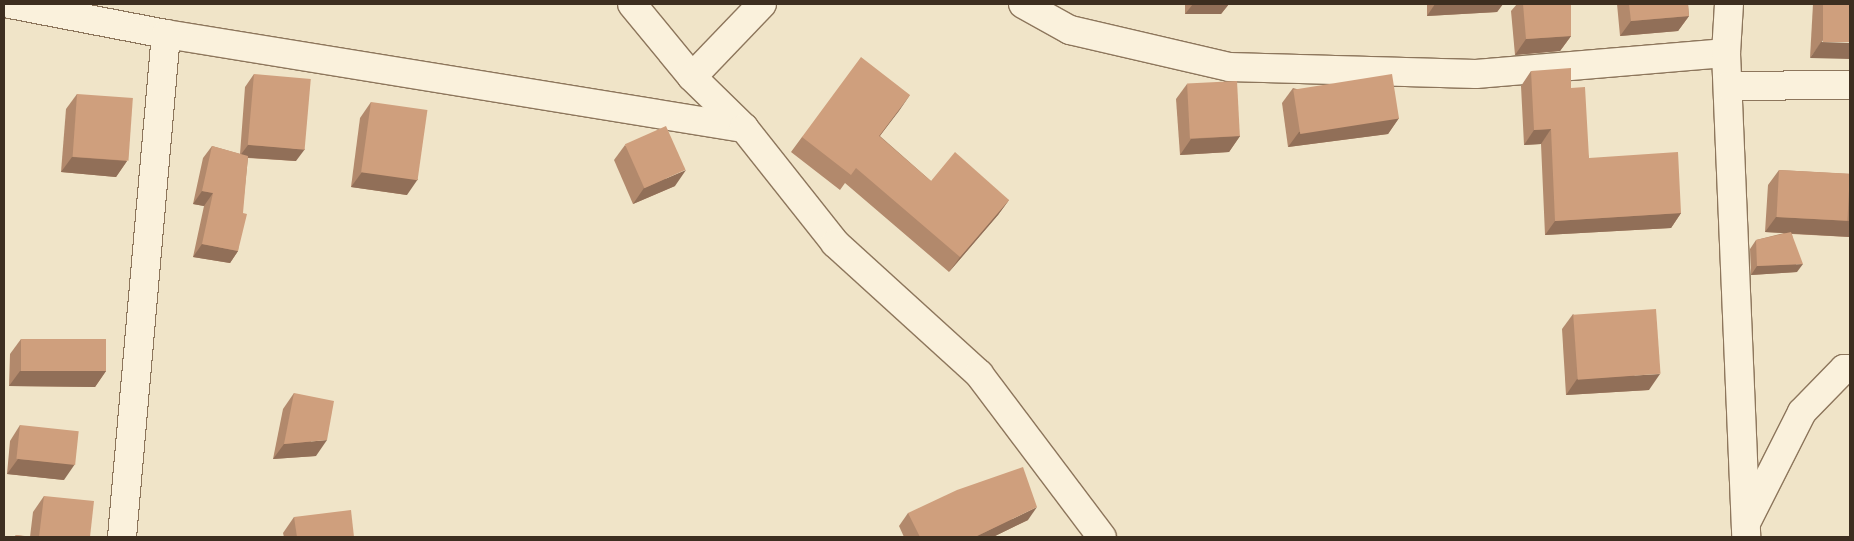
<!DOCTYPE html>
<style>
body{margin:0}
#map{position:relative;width:1854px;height:541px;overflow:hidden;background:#f0e4c8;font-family:"Noto Serif",serif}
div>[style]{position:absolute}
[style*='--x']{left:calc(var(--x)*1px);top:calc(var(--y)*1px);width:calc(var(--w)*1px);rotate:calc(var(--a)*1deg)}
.roads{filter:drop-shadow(1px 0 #8d765c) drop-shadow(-1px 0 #8d765c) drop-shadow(0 1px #8d765c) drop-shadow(0 -1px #8d765c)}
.minor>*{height:28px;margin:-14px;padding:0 14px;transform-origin:14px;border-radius:14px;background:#faf1dc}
.wall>*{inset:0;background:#b2896c}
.shaded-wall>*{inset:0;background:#916f58}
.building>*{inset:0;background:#cf9f7d;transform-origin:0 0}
span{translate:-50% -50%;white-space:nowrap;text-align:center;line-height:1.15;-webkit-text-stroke:4px #f7eed8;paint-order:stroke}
.frame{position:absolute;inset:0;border:5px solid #3d2e20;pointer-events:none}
</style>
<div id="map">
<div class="roads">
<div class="minor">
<i style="--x:10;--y:4;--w:159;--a:10.9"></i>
<i style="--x:166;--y:34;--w:586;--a:9.24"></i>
<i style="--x:632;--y:4;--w:94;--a:50.6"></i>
<i style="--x:692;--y:77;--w:73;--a:44.4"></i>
<i style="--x:744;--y:128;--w:147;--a:51.6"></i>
<i style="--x:835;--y:243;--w:195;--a:42.3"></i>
<i style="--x:979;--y:374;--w:204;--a:53"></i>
<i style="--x:1023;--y:4;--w:54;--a:29"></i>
<i style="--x:1070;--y:30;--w:163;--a:13.1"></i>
<i style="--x:1229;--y:67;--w:247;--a:1.6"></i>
<i style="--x:1476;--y:74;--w:251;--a:-4.8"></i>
<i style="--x:1729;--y:4;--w:49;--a:93.5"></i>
<i style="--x:1726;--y:53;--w:484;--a:87.6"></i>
<i style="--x:692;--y:77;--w:101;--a:-46.2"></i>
<i style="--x:1728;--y:86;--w:122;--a:-0.5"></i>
<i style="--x:1747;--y:521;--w:122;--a:-63.2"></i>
<i style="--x:1802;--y:412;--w:60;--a:-45.7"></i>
<i style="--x:1844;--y:369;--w:6;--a:0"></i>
<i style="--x:122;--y:537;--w:505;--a:-85"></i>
</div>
</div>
<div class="wall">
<i style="clip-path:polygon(1185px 4px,1229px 4px,1221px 14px,1185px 14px)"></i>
<i style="clip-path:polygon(1427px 4px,1503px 4px,1497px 12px,1427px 16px)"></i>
<i style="clip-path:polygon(1517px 4px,1571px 4px,1571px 36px,1560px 51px,1515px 55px,1511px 11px)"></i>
<i style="clip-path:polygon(1617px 4px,1688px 4px,1689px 16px,1678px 31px,1620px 36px)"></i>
<i style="clip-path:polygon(1813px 4px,1850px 4px,1810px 58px)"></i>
<i style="clip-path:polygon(1531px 71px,1571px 88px,1589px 158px,1681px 213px,1671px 228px,1545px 235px,1541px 144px,1524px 145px,1521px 86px)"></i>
<i style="clip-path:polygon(254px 74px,296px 161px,248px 158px,238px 251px,230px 263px,193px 257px,204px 206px,193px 204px,203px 158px,212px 146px,240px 154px,245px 87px)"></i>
<i style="clip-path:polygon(1187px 84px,1240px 136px,1229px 152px,1180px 155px,1176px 99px)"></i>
<i style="clip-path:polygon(1293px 88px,1399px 118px,1388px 134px,1288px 147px,1282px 103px)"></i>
<i style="clip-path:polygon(77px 94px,127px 161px,116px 177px,61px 172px,66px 109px)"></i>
<i style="clip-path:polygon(910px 95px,880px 136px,931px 181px,1009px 200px,998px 215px,949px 272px,845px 183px,840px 190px,791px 152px,802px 137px)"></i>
<i style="clip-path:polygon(371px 102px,407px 195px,351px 187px,360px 118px)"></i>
<i style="clip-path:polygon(625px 145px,675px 186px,633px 204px,614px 160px)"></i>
<i style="clip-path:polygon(1779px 170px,1850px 174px,1850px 237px,1792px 234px,1797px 272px,1751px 275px,1750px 249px,1756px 240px,1784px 233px,1765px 232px,1768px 185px)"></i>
<i style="clip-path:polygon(1573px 314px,1649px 390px,1566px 395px,1562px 329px)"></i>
<i style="clip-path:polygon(21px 339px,106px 371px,95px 387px,9px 386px,10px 354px)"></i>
<i style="clip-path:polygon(294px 393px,316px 456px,273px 459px,283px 409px)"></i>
<i style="clip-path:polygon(20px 425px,64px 480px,7px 474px,10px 441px)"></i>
<i style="clip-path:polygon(44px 496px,90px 537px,14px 537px,16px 535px,30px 537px,33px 512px)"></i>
<i style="clip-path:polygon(908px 513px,1028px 520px,993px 537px,904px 537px,899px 526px)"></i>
<i style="clip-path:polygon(294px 517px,354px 537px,284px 537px,283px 533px)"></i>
</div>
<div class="shaded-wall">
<i style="clip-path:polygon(1193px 4px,1229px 4px,1221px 14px,1185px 14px)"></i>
<i style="clip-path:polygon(1435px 4px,1503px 4px,1497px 12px,1427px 16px)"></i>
<i style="clip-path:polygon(1689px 16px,1678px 31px,1620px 36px,1631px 21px)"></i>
<i style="clip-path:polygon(1571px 36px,1560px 51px,1515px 55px,1526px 39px)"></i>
<i style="clip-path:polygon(1821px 42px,1850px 43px,1850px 59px,1810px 58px)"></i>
<i style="clip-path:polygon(910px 95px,899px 111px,868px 151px,879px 136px)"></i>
<i style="clip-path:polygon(1399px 118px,1388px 134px,1288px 147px,1299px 132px)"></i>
<i style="clip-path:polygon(1551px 129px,1541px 144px,1524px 145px,1534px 130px)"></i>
<i style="clip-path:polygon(1240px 136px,1229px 152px,1180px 155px,1191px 139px)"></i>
<i style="clip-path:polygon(248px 145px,305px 149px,296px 161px,239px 157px)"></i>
<i style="clip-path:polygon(72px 157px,127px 161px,116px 177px,61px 172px)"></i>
<i style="clip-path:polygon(686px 170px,675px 186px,633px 204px,644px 188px)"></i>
<i style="clip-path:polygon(362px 172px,418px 179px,407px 195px,351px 187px)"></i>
<i style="clip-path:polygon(202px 191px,213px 193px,204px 206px,193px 204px)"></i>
<i style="clip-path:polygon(1009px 200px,998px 215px,949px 272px,960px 257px)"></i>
<i style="clip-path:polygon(1681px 213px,1671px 228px,1545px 235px,1555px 221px)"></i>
<i style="clip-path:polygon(1776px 217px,1850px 221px,1850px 237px,1765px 232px)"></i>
<i style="clip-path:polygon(202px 244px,238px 251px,230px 263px,193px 257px)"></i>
<i style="clip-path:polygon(1803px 264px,1797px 272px,1751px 275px,1757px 266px)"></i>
<i style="clip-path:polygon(20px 371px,106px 371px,95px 387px,9px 386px)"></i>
<i style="clip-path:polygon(1660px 374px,1649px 390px,1566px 395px,1577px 379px)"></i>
<i style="clip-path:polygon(327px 440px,316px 456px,273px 459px,284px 444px)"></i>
<i style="clip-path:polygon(18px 459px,75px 464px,64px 480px,7px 474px)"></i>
<i style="clip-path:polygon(1037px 507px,1028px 520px,993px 537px,975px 537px)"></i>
</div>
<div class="building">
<i style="clip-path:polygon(1523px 4px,1571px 4px,1571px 36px,1526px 39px)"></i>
<i style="clip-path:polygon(1629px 4px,1688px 4px,1689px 16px,1631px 21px)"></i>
<i style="left:1823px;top:4px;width:27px;height:38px"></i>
<i style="clip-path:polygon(861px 57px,910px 95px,879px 136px,931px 181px,955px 152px,1009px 200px,960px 257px,856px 168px,851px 175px,802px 137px)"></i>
<i style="clip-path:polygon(1571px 68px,1571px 88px,1585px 87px,1589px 158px,1678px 152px,1681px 213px,1555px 221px,1551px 129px,1534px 130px,1531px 71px)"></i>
<i style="left:254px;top:74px;width:57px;height:71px;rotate:5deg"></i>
<i style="left:1392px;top:74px;width:45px;height:100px;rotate:81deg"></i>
<i style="left:1237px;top:81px;width:55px;height:50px;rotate:87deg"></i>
<i style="left:77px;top:94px;width:56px;height:63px;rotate:4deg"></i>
<i style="left:371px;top:102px;width:57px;height:71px;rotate:8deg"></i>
<i style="left:666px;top:126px;width:48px;height:45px;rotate:66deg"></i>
<i style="clip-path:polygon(212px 146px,248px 156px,243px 213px,247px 214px,238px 251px,202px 244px,213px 193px,202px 191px)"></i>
<i style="left:1779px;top:170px;width:71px;height:47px;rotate:3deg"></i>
<i style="clip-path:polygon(1791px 232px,1803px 264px,1757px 266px,1756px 240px)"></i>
<i style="left:1656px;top:309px;width:65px;height:83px;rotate:86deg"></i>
<i style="left:21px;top:339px;width:85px;height:32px"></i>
<i style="clip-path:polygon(294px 393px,334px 401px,327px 440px,284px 444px)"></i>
<i style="left:20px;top:425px;width:59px;height:34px;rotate:6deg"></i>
<i style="clip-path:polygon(1023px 467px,1037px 507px,975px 537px,920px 537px,908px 513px,957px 490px)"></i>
<i style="clip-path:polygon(44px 496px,94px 501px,90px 537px,39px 537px)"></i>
<i style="clip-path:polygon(351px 510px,354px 537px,297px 537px,294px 517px)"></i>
<i style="clip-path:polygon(16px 535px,34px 537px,15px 537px)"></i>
</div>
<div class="frame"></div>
</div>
